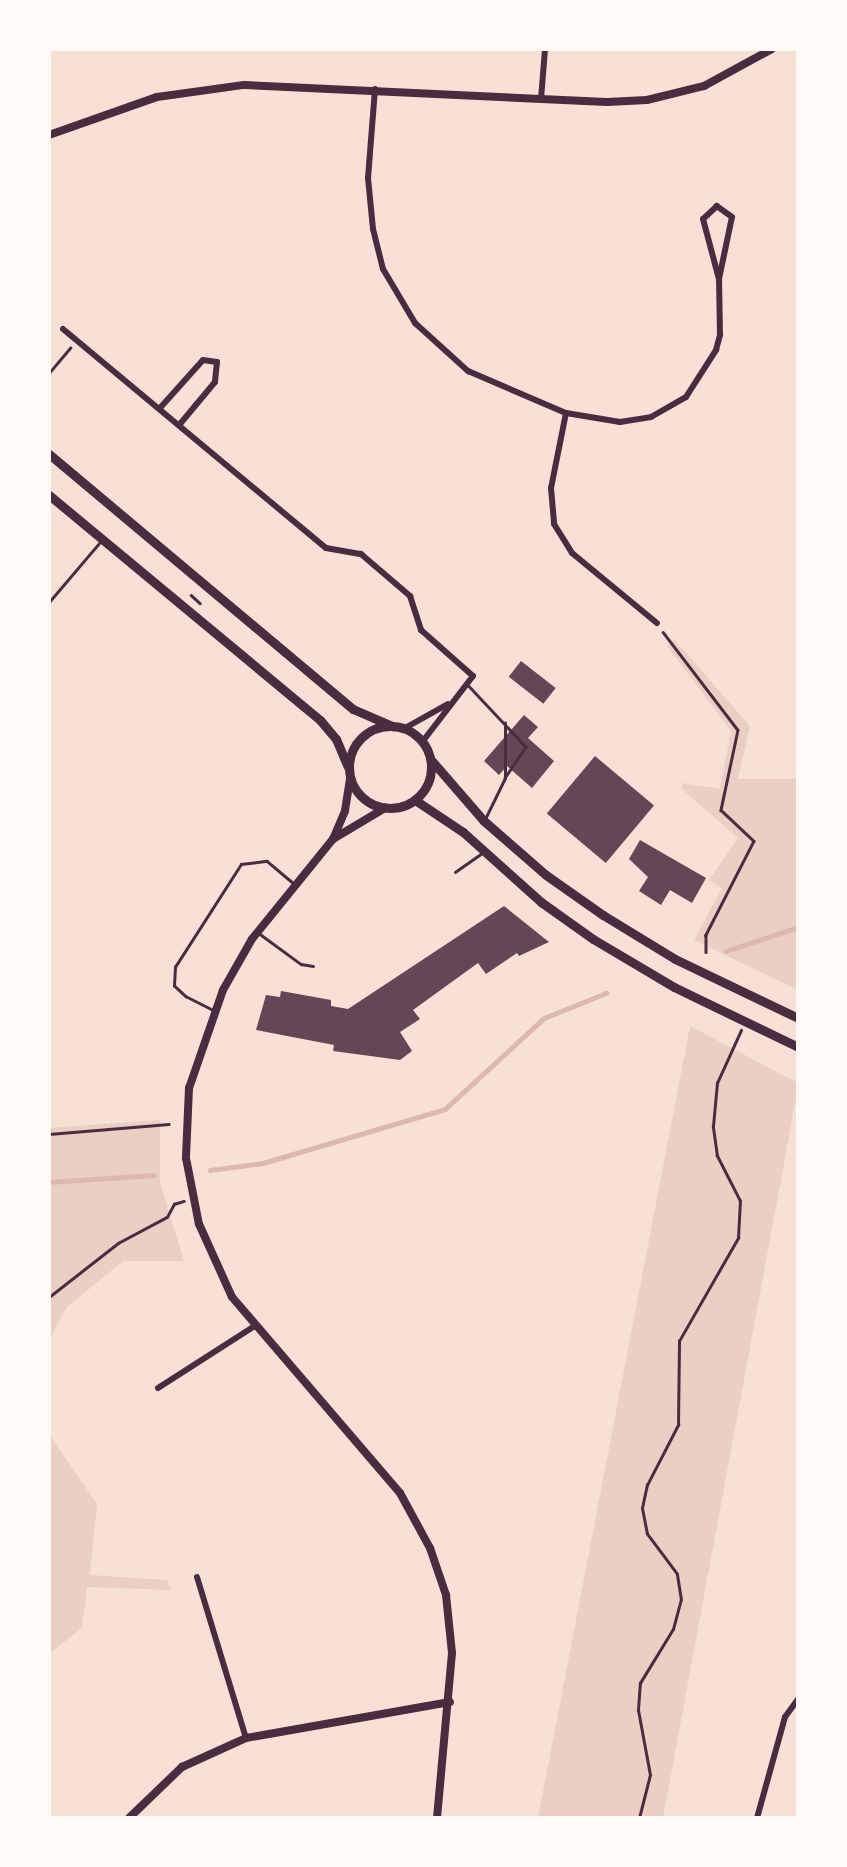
<!DOCTYPE html>
<style>
body{margin:0}
#map{position:relative;width:847px;height:1867px;overflow:hidden;background:#f7e1d7;font-family:"PT Sans Narrow",sans-serif}
div>[style]{position:absolute}
[style*='--x']{left:calc(var(--x)*1px);top:calc(var(--y)*1px);width:calc(var(--w)*1px);rotate:calc(var(--a)*1deg)}
.green>*{inset:0;background:#ebcfc5}
.stream>*{height:4.5px;margin:-2.25px;padding:0 2.25px;transform-origin:2.25px;border-radius:2.25px;background:#dcb8b0}
.building>*{inset:0;background:#644757;transform-origin:0 0}
.path>*{height:2.5px;margin:-1.25px;padding:0 1.25px;transform-origin:1.25px;border-radius:1.25px;background:#4a2c40}
.service>*{height:2.5px;margin:-1.25px;padding:0 1.25px;transform-origin:1.25px;border-radius:1.25px;background:#4a2c40}
.minor>*{height:6px;margin:-3px;padding:0 3px;transform-origin:3px;border-radius:3px;background:#4a2c40}
.tertiary>*{height:8px;margin:-4px;padding:0 4px;transform-origin:4px;border-radius:4px;background:#4a2c40}
.secondary>*{height:9px;margin:-4.5px;padding:0 4.5px;transform-origin:4.5px;border-radius:4.5px;background:#4a2c40}
.secondary>.ring{margin:-4.5px;padding:0;box-sizing:content-box;background:none;border:9px solid #4a2c40;border-radius:50%}
span{translate:-50% -50%;white-space:nowrap;text-align:center;line-height:1.15;-webkit-text-stroke:6px #fffaf5;paint-order:stroke}
.frame{position:absolute;inset:0;border:51px solid #fffaf5;pointer-events:none}
</style>
<div id="map">
<div class="green">
<i style="clip-path:polygon(674px 639px,750px 726px,738px 779px,798px 779px,798px 990px,694px 940px,722px 888px,709px 880px,738px 838px,682px 789px,682px 783px,720px 789px,731px 731px,667px 646px)"></i>
<i style="clip-path:polygon(690px 1026px,798px 1083px,798px 1088px,663px 1818px,538px 1818px)"></i>
<i style="clip-path:polygon(160px 1120px,160px 1182px,184px 1261px,123px 1261px,66px 1308px,49px 1341px,49px 1128px)"></i>
<i style="clip-path:polygon(49px 1434px,97px 1504px,90px 1575px,167px 1580px,171px 1590px,87px 1587px,82px 1628px,49px 1654px)"></i>
</div>
<div class="stream">
<i style="--x:726;--y:951;--w:76;--a:-18.4"></i>
<i style="--x:210;--y:1170;--w:53;--a:-7.5"></i>
<i style="--x:263;--y:1163;--w:190;--a:-16.5"></i>
<i style="--x:445;--y:1109;--w:134;--a:-42.6"></i>
<i style="--x:544;--y:1018;--w:67;--a:-22"></i>
<i style="--x:49;--y:1182;--w:105;--a:-3.8"></i>
</div>
<div class="building">
<i style="left:521px;top:661px;width:44px;height:20px;rotate:38deg"></i>
<i style="clip-path:polygon(524px 715px,538px 727px,528px 738px,554px 761px,532px 788px,507px 766px,499px 775px,484px 761px)"></i>
<i style="left:595px;top:756px;width:77px;height:75px;rotate:40deg"></i>
<i style="clip-path:polygon(640px 840px,706px 878px,692px 903px,670px 890px,661px 905px,639px 891px,648px 877px,629px 859px)"></i>
<i style="clip-path:polygon(504px 906px,549px 942px,519px 956px,517px 953px,486px 974px,478px 963px,413px 1010px,420px 1019px,400px 1032px,412px 1051px,400px 1060px,333px 1051px,334px 1045px,256px 1030px,266px 995px,280px 997px,281px 991px,331px 1000px,331px 1006px,348px 1009px)"></i>
</div>
<div class="path">
<i style="--x:49;--y:373;--w:33;--a:-50"></i>
<i style="--x:191;--y:595;--w:12;--a:42"></i>
<i style="--x:663;--y:632;--w:123;--a:52.6"></i>
<i style="--x:738;--y:730;--w:82;--a:102"></i>
<i style="--x:721;--y:810;--w:45;--a:43.2"></i>
<i style="--x:754;--y:841;--w:106;--a:117.1"></i>
<i style="--x:706;--y:935;--w:17;--a:90"></i>
<i style="--x:49;--y:1134;--w:120;--a:-4.8"></i>
<i style="--x:49;--y:1297;--w:88;--a:-38"></i>
<i style="--x:118;--y:1243;--w:55;--a:-28"></i>
<i style="--x:167;--y:1217;--w:15;--a:-62"></i>
<i style="--x:174;--y:1204;--w:10;--a:-17"></i>
<i style="--x:639;--y:1818;--w:44;--a:-75.7"></i>
<i style="--x:650;--y:1775;--w:66;--a:-100.5"></i>
<i style="--x:638;--y:1710;--w:27;--a:-86"></i>
<i style="--x:640;--y:1683;--w:63;--a:-58.6"></i>
<i style="--x:673;--y:1629;--w:30;--a:-75"></i>
<i style="--x:681;--y:1600;--w:26;--a:-99"></i>
<i style="--x:677;--y:1574;--w:50;--a:-126.9"></i>
<i style="--x:647;--y:1534;--w:26;--a:-101"></i>
<i style="--x:642;--y:1508;--w:24;--a:-78"></i>
<i style="--x:647;--y:1485;--w:68;--a:-62.7"></i>
<i style="--x:678;--y:1425;--w:84;--a:-89.3"></i>
<i style="--x:679;--y:1341;--w:119;--a:-60.2"></i>
<i style="--x:738;--y:1238;--w:37;--a:-87"></i>
<i style="--x:740;--y:1201;--w:51;--a:-117.1"></i>
<i style="--x:717;--y:1156;--w:30;--a:-98"></i>
<i style="--x:713;--y:1126;--w:43;--a:-84.7"></i>
<i style="--x:717;--y:1083;--w:58;--a:-65.6"></i>
</div>
<div class="service">
<i style="--x:49;--y:602;--w:80;--a:-49.6"></i>
<i style="--x:469;--y:686;--w:83;--a:46.9"></i>
<i style="--x:526;--y:747;--w:37;--a:124"></i>
<i style="--x:486;--y:817;--w:43;--a:-64"></i>
<i style="--x:505;--y:778;--w:55;--a:-90"></i>
<i style="--x:455;--y:872;--w:33;--a:-35"></i>
<i style="--x:260;--y:934;--w:51;--a:36.2"></i>
<i style="--x:301;--y:964;--w:12;--a:9"></i>
<i style="--x:214;--y:1011;--w:31;--a:-153"></i>
<i style="--x:186;--y:997;--w:16;--a:-137"></i>
<i style="--x:174;--y:986;--w:19;--a:-87"></i>
<i style="--x:175;--y:967;--w:122;--a:-57.3"></i>
<i style="--x:241;--y:864;--w:26;--a:-7"></i>
<i style="--x:267;--y:861;--w:35;--a:40"></i>
</div>
<div class="minor">
<i style="--x:375;--y:89;--w:89;--a:94.5"></i>
<i style="--x:368;--y:178;--w:51;--a:84.4"></i>
<i style="--x:373;--y:229;--w:41;--a:76"></i>
<i style="--x:383;--y:269;--w:63;--a:59.3"></i>
<i style="--x:415;--y:323;--w:72;--a:42.2"></i>
<i style="--x:468;--y:371;--w:107;--a:23.2"></i>
<i style="--x:566;--y:413;--w:55;--a:9.5"></i>
<i style="--x:620;--y:422;--w:31;--a:-9"></i>
<i style="--x:651;--y:417;--w:40;--a:-29.7"></i>
<i style="--x:686;--y:397;--w:56;--a:-57.4"></i>
<i style="--x:716;--y:350;--w:16;--a:-75"></i>
<i style="--x:720;--y:335;--w:56;--a:-91"></i>
<i style="--x:719;--y:279;--w:63;--a:-78.2"></i>
<i style="--x:732;--y:217;--w:19;--a:-144"></i>
<i style="--x:717;--y:206;--w:19;--a:137"></i>
<i style="--x:703;--y:219;--w:62;--a:75.1"></i>
<i style="--x:541;--y:99;--w:50;--a:-85.4"></i>
<i style="--x:63;--y:329;--w:342;--a:39.8"></i>
<i style="--x:326;--y:548;--w:36;--a:10"></i>
<i style="--x:361;--y:554;--w:65;--a:40.6"></i>
<i style="--x:410;--y:596;--w:36;--a:72"></i>
<i style="--x:421;--y:630;--w:69;--a:41.5"></i>
<i style="--x:473;--y:676;--w:82;--a:127.6"></i>
<i style="--x:160;--y:408;--w:64;--a:-48.1"></i>
<i style="--x:203;--y:360;--w:14;--a:8"></i>
<i style="--x:217;--y:362;--w:20;--a:96"></i>
<i style="--x:215;--y:382;--w:55;--a:129.8"></i>
<i style="--x:566;--y:413;--w:76;--a:101.3"></i>
<i style="--x:551;--y:488;--w:36;--a:85"></i>
<i style="--x:554;--y:524;--w:34;--a:58"></i>
<i style="--x:572;--y:553;--w:110;--a:39.5"></i>
<i style="--x:405;--y:728;--w:49;--a:-29.2"></i>
<i style="--x:158;--y:1388;--w:113;--a:-32.7"></i>
<i style="--x:197;--y:1577;--w:168;--a:73.1"></i>
<i style="--x:757;--y:1818;--w:105;--a:-74.5"></i>
<i style="--x:785;--y:1717;--w:22;--a:-54"></i>
</div>
<div class="tertiary">
<i style="--x:49;--y:135;--w:114;--a:-19.4"></i>
<i style="--x:157;--y:97;--w:88;--a:-7.9"></i>
<i style="--x:244;--y:85;--w:363;--a:2.7"></i>
<i style="--x:607;--y:102;--w:40;--a:-2.9"></i>
<i style="--x:647;--y:100;--w:59;--a:-13.8"></i>
<i style="--x:704;--y:86;--w:77;--a:-28.6"></i>
<i style="--x:350;--y:779;--w:32;--a:99"></i>
<i style="--x:345;--y:811;--w:30;--a:113"></i>
<i style="--x:333;--y:839;--w:129;--a:129"></i>
<i style="--x:252;--y:939;--w:59;--a:119.6"></i>
<i style="--x:223;--y:990;--w:104;--a:109.1"></i>
<i style="--x:189;--y:1088;--w:70;--a:92.5"></i>
<i style="--x:186;--y:1158;--w:67;--a:78.9"></i>
<i style="--x:199;--y:1224;--w:80;--a:65.7"></i>
<i style="--x:232;--y:1297;--w:258;--a:49.4"></i>
<i style="--x:400;--y:1493;--w:63;--a:61.4"></i>
<i style="--x:430;--y:1548;--w:50;--a:71.2"></i>
<i style="--x:446;--y:1595;--w:58;--a:84.1"></i>
<i style="--x:452;--y:1653;--w:166;--a:95.2"></i>
<i style="--x:333;--y:839;--w:61;--a:-30.8"></i>
<i style="--x:129;--y:1818;--w:74;--a:-43.9"></i>
<i style="--x:182;--y:1767;--w:70;--a:-24.4"></i>
<i style="--x:246;--y:1738;--w:207;--a:-10"></i>
</div>
<div class="secondary">
<i style="--x:49;--y:454;--w:397;--a:40"></i>
<i style="--x:353;--y:709;--w:43;--a:23.6"></i>
<i style="--x:49;--y:495;--w:352;--a:39.7"></i>
<i style="--x:320;--y:720;--w:25;--a:50"></i>
<i style="--x:336;--y:739;--w:30;--a:67"></i>
<i class="ring" style="left:349px;top:726px;width:73px;height:73px"></i>
<i style="--x:432;--y:761;--w:79;--a:49.1"></i>
<i style="--x:484;--y:821;--w:82;--a:41.1"></i>
<i style="--x:546;--y:875;--w:70;--a:35.1"></i>
<i style="--x:603;--y:915;--w:84;--a:31.4"></i>
<i style="--x:675;--y:959;--w:136;--a:25.6"></i>
<i style="--x:415;--y:800;--w:58;--a:33.7"></i>
<i style="--x:463;--y:832;--w:105;--a:41.9"></i>
<i style="--x:541;--y:902;--w:64;--a:35.4"></i>
<i style="--x:593;--y:939;--w:94;--a:30.7"></i>
<i style="--x:674;--y:987;--w:138;--a:25.8"></i>
</div>
<div class="frame"></div>
</div>
